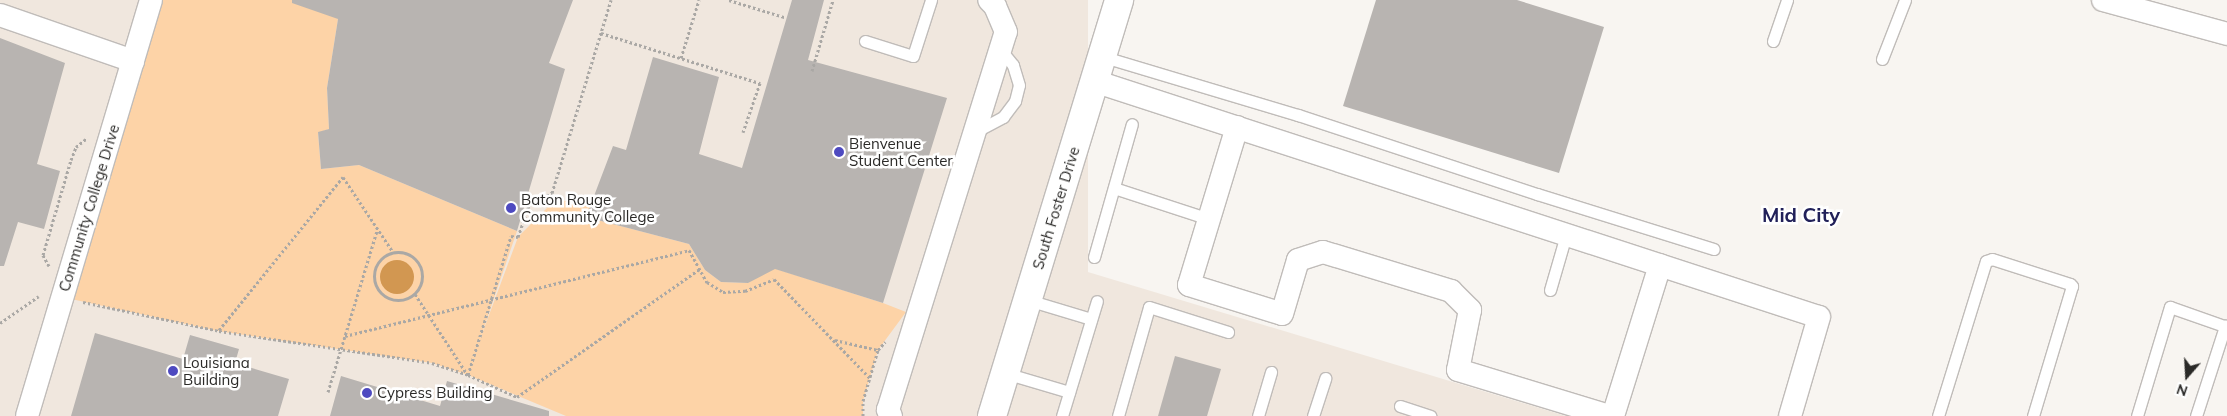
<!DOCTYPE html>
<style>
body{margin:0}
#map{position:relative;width:2227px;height:416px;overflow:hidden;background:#f8f5f1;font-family:Mulish,sans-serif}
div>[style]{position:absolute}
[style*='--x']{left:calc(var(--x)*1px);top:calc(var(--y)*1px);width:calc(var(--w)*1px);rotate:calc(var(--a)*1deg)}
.built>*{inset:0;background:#f0e7de;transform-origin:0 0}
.green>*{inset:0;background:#fdd3a7}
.water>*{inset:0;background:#d29751}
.round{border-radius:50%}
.building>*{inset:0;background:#b8b4b1}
.path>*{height:3px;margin-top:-1.5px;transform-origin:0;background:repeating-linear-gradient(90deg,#aaa8a5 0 2.5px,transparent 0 5px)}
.path>.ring{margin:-1.5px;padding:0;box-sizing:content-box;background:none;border:3px solid #aaa8a5;border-radius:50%}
.roads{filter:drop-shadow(1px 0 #c0bcb9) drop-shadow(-1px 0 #c0bcb9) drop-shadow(0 1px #c0bcb9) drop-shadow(0 -1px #c0bcb9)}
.lane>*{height:11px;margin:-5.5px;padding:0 5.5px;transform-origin:5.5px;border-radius:5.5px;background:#fff}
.street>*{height:22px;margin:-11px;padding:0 11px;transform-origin:11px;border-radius:11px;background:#fff}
.primary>*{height:28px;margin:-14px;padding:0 14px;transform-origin:14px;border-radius:14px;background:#fff}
.dots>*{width:14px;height:14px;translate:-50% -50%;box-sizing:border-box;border:2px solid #fff;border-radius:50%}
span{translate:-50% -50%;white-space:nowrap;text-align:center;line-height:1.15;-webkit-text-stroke:5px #fff;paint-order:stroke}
.poi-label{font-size:15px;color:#2b2a28}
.left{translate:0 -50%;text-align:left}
.street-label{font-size:15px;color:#2b2a28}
.district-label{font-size:20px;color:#212059;font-weight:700}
.north{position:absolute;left:2162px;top:351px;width:50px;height:50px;-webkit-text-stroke:4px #fff;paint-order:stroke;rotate:199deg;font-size:14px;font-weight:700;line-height:20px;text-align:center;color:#2b2a28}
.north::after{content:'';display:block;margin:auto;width:18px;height:22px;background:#2b2a28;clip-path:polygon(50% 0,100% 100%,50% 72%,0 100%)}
</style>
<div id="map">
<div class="built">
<i style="left:0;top:0;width:1088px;height:416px"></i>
<i style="clip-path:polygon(1068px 266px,1566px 416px,1026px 416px)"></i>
</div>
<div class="green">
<i style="clip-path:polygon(151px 0,321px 0,338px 19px,327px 88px,329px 129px,318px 133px,321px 169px,359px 165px,517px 231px,479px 342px,518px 237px,556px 199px,591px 206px,586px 217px,689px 244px,705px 270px,721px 282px,748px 283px,770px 267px,883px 303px,906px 312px,878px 350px,863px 401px,863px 416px,566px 416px,468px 375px,432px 363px,218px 331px,62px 297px)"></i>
</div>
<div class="water">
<i class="round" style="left:380px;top:260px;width:34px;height:34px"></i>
</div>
<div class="building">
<i style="clip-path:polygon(292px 0,573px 0,549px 63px,565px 69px,517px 231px,359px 165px,321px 169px,318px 132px,329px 129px,327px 88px,338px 19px,292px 3px)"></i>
<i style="clip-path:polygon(792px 0,824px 0,808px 60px,947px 98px,883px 303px,775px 269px,748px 283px,721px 282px,705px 270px,689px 244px,586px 217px,613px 146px,626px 150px,653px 57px,719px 77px,699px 154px,742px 168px)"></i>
<i style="clip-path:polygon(1376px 0,1517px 0,1604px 27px,1559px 173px,1343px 106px)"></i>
<i style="clip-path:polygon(0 38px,65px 63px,37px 164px,60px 171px,44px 229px,18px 222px,4px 266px,0 266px)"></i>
<i style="clip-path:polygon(95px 333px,183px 359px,190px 335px,239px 349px,235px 363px,289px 379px,278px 416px,71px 416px)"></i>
<i style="clip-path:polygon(1175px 356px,1221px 369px,1207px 416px,1158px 416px)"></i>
<i style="clip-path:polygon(341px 376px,440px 406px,447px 381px,549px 411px,549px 416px,330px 416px)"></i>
</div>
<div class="path">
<i style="--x:729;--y:0;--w:58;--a:17.2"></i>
<i style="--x:601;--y:33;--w:167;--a:17.5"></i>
<i style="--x:760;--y:83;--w:52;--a:109.1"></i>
<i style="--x:681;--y:58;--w:61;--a:-72.8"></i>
<i style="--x:812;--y:71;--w:74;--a:-73.5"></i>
<i class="ring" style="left:374px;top:252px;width:45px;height:45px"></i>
<i style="--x:49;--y:266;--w:13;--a:-119"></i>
<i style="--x:43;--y:255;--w:99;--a:-73.6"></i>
<i style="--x:71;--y:160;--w:14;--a:-69"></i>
<i style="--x:76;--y:147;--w:14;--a:-39"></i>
<i style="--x:415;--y:294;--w:95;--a:57"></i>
<i style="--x:83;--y:302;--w:139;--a:12"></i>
<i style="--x:219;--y:331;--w:215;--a:8.5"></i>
<i style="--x:432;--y:363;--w:38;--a:18"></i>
<i style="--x:468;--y:375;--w:54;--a:24.2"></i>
<i style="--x:517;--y:397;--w:223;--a:-35"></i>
<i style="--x:0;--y:323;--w:47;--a:-34.7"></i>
<i style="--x:219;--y:330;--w:197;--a:-51"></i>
<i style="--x:343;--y:177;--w:90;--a:56.3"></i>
<i style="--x:345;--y:336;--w:355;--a:-14"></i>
<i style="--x:689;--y:250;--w:37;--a:61"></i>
<i style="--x:707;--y:282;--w:19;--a:32"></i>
<i style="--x:723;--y:292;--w:22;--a:-3"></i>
<i style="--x:745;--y:291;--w:31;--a:-22"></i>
<i style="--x:774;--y:279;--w:138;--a:45.9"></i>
<i style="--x:835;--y:340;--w:44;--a:13.1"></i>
<i style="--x:468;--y:375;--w:145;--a:-72.8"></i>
<i style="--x:511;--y:236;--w:7;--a:8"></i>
<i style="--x:518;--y:237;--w:34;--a:-71"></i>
<i style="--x:529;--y:205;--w:26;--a:-28"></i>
<i style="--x:552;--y:193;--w:202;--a:-73"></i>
<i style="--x:328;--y:392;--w:168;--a:-73.1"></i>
<i style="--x:863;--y:416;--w:15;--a:-90"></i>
<i style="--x:863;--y:401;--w:53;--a:-73.6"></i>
<i style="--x:878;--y:350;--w:11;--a:-49"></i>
</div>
<div class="roads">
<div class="lane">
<i style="--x:865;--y:41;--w:50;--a:17.4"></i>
<i style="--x:913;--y:56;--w:59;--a:-72.2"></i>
<i style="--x:1773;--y:41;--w:43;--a:-71.1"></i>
<i style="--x:1101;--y:56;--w:206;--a:16.7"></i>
<i style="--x:1298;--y:115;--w:252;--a:18.3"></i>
<i style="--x:1537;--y:194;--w:185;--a:17.3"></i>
<i style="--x:1882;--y:59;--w:63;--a:-68.7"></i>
<i style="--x:975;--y:132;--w:32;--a:-28"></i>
<i style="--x:1003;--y:117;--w:20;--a:-53"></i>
<i style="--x:1015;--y:101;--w:16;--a:-76"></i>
<i style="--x:1019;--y:85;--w:21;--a:-107"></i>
<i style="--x:1013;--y:65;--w:21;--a:-129"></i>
<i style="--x:1114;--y:188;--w:100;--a:18.1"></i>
<i style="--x:1094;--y:257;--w:138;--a:-74.1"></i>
<i style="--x:1550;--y:290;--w:57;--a:-73.8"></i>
<i style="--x:1028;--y:300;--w:66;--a:16.8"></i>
<i style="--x:1005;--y:373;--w:67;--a:16.5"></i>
<i style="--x:1400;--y:406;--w:32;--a:18"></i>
<i style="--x:1062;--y:416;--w:120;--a:-73.1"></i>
<i style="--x:1118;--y:416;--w:113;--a:-74.1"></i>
<i style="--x:1149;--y:307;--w:83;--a:17.6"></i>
<i style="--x:1258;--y:416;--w:46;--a:-73.5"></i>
<i style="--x:1313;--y:416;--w:40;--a:-72"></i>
<i style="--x:1938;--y:416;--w:162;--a:-72.8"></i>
<i style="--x:1986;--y:261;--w:6;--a:-18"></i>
<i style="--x:1992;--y:259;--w:82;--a:17.8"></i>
<i style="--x:2070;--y:284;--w:3;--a:45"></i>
<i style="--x:2072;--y:286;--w:136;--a:106.7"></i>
<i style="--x:2137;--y:416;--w:114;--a:-73.2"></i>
<i style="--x:2170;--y:307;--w:60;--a:19.3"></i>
<i style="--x:2196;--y:416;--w:95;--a:-72.1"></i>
</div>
<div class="street">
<i style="--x:2103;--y:0;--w:129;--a:15.3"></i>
<i style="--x:0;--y:15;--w:141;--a:19.1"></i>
<i style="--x:1094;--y:81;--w:762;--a:18.03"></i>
<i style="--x:1819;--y:317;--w:103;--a:106.3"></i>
<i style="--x:1237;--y:127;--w:165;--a:106.9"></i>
<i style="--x:1189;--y:285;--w:97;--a:17.3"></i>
<i style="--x:1282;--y:314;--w:56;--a:-73.5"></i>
<i style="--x:1298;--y:260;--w:26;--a:-18"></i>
<i style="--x:1323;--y:252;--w:134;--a:16.9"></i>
<i style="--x:1451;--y:291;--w:27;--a:45"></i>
<i style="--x:1470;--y:310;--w:61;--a:101.3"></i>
<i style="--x:1458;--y:370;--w:158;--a:16.9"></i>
<i style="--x:27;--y:416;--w:434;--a:-73.4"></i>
<i style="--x:891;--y:416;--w:7;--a:-117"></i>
<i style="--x:888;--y:410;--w:396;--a:-72.7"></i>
<i style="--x:1006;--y:32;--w:28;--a:-113"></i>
<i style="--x:995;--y:6;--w:8;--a:-135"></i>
<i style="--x:1613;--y:416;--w:158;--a:-72.7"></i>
</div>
<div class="primary">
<i style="--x:992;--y:416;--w:435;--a:-73"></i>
</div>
</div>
<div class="dots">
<i style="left:839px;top:152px;background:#4e4ac0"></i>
<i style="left:511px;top:208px;background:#4e4ac0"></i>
<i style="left:173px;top:371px;background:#4e4ac0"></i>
<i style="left:367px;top:393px;background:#4e4ac0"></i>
</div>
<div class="poi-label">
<span class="left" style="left:849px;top:152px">Bienvenue<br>Student Center</span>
<span class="left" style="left:521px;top:208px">Baton Rouge<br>Community College</span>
<span class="left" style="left:183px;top:371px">Louisiana<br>Building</span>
<span class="left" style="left:377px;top:393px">Cypress Building</span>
</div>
<div class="street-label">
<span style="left:89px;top:208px;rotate:-73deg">Community College Drive</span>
<span style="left:1056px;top:208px;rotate:-73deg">South Foster Drive</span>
</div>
<div class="district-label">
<span style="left:1801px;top:214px">Mid City</span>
</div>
<div class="north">N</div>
</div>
